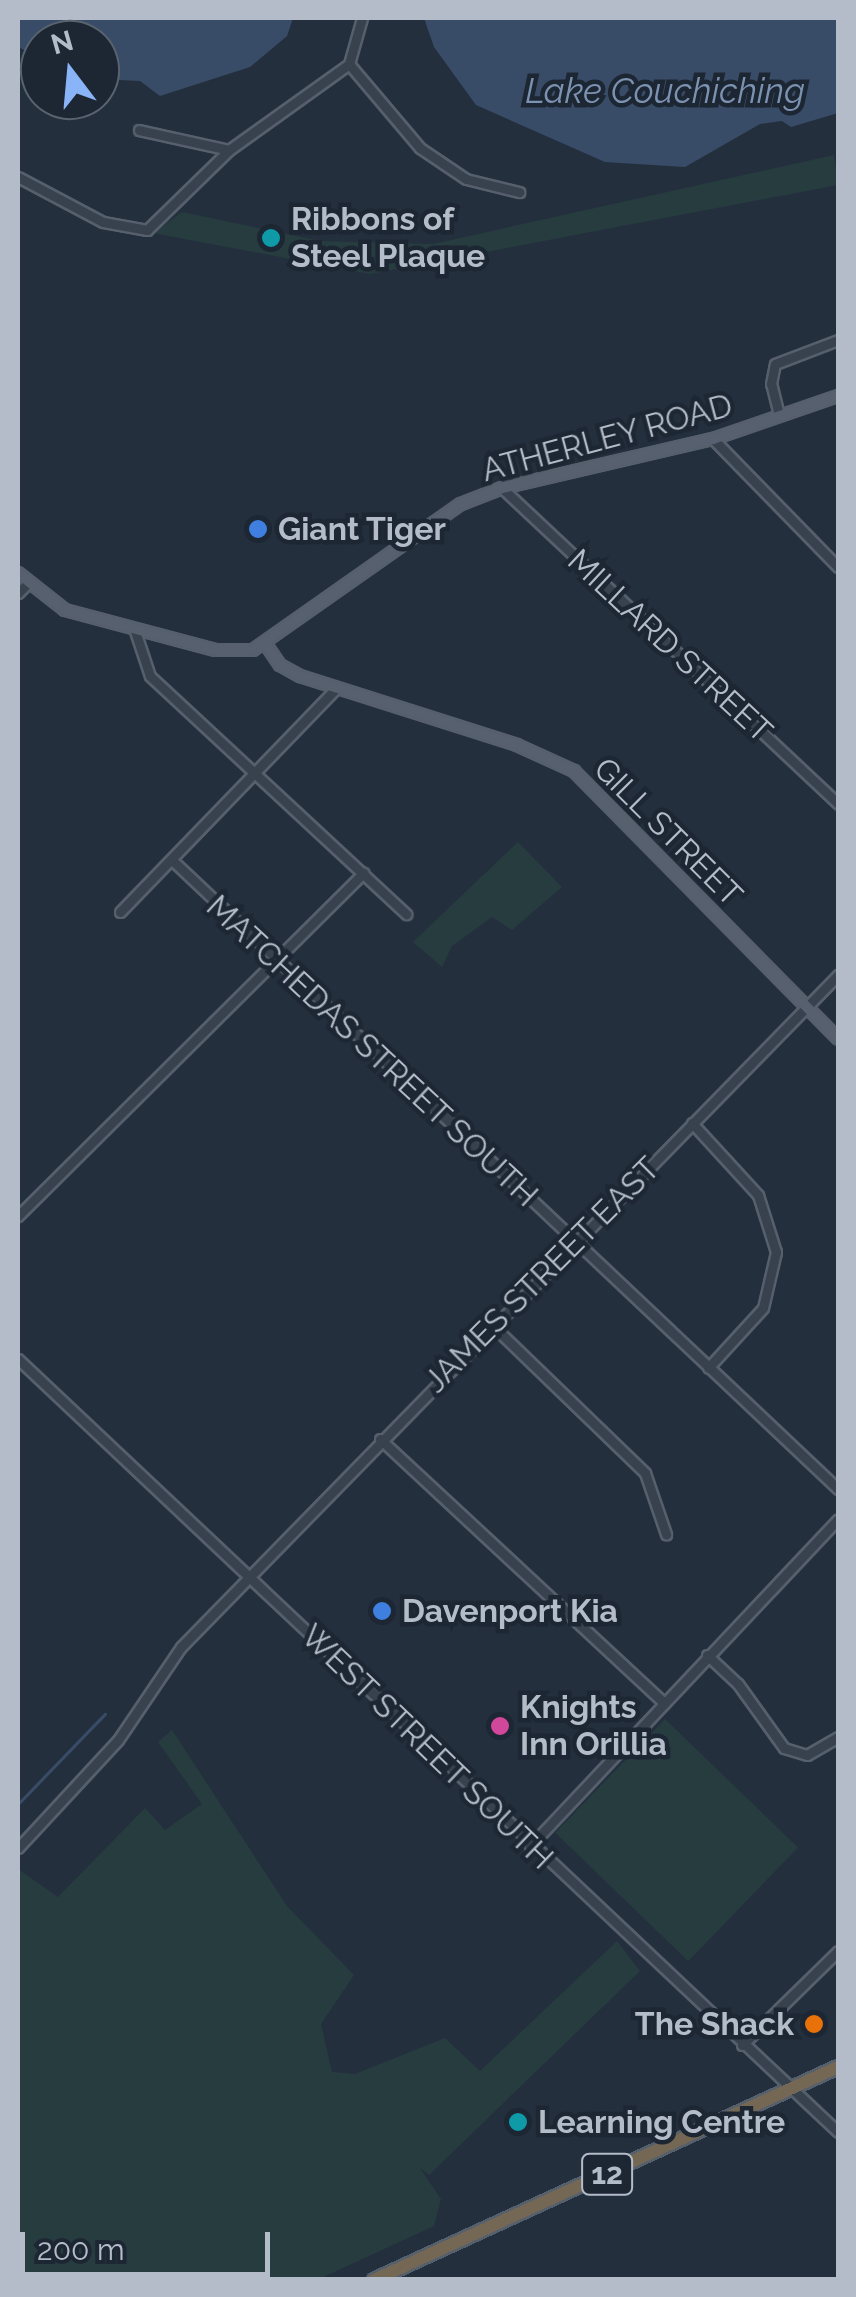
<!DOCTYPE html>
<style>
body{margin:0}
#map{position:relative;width:856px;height:2297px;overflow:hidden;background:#242f3e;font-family:Raleway,sans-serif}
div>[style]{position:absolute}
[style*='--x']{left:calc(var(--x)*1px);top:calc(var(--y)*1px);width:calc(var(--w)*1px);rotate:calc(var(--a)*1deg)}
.green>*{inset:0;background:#263c3f;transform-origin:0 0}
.water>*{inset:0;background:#394c67}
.stream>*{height:2.5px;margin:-1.25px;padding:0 1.25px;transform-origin:1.25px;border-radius:1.25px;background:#394c67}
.roads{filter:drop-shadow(2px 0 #565f6c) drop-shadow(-2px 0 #565f6c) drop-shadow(0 2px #565f6c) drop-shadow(0 -2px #565f6c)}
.minor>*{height:9px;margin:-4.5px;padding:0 4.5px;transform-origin:4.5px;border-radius:4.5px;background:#38414e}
.major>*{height:10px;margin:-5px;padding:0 5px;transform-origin:5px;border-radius:5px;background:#56606e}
.highway>*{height:12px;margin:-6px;padding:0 6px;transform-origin:6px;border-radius:6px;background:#746855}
.dots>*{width:28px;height:28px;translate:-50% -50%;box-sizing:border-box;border:5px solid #1d2633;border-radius:50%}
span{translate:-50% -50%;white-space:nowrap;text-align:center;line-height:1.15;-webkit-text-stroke:9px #1d2633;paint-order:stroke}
.shield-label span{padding:2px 8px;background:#1d2633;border:2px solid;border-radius:8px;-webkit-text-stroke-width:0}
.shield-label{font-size:30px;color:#b4bcc9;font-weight:700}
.poi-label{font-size:32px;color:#b4bcc9;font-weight:700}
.left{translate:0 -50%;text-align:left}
.right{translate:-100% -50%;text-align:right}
.street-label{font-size:32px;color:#b4bcc9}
.water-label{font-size:35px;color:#7c92b1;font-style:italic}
.frame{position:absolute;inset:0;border:20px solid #b4bcc9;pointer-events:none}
.north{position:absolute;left:20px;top:20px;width:100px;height:100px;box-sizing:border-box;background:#1d2633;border:2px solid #59626f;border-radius:50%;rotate:344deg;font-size:28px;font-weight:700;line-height:40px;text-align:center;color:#b4bcc9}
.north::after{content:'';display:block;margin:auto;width:35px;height:45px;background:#8ab4f8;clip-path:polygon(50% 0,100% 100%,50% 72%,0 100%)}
.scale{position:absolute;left:20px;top:2232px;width:250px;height:45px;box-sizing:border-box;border:5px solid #b4bcc9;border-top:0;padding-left:12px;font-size:30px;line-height:35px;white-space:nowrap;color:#b4bcc9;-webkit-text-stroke:8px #1d2633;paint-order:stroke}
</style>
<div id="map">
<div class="green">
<i style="clip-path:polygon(834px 155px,838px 185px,370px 274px,153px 233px,182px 212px,320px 241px,433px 244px)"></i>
<i style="clip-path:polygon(518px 842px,562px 887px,512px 930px,492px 917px,452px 946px,442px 967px,413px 942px)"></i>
<i style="left:665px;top:1719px;width:185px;height:158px;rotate:44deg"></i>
<i style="clip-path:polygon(172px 1730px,287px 1906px,354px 1975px,321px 2024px,332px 2072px,355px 2074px,445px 2038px,480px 2071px,617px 1941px,640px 1971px,429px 2175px,420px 2168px,441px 2199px,434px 2226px,319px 2279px,18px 2279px,18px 1869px,58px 1897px,145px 1808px,165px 1830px,202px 1804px,158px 1742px)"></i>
</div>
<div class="water">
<i style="clip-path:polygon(18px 18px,293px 18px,287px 36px,250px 67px,160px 96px,140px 81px,100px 79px,100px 40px,40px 40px,40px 57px,18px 47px)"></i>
<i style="clip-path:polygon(424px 18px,838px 18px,838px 113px,791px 127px,782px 121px,760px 124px,685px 167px,605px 162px,476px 105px,434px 47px)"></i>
</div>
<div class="stream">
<i style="--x:18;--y:1804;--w:125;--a:-46"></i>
</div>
<div class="roads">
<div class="minor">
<i style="--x:349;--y:64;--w:110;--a:49.8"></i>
<i style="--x:420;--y:148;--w:55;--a:34"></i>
<i style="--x:466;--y:179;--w:55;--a:13.8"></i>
<i style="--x:139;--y:130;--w:92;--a:12.5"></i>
<i style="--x:18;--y:177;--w:96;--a:27.9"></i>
<i style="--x:103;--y:222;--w:45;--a:10.3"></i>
<i style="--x:147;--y:230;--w:115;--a:-44.3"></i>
<i style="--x:229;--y:150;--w:148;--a:-35.6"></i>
<i style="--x:349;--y:64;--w:48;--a:-74.2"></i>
<i style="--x:779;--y:415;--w:32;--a:-104"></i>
<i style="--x:771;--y:384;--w:20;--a:-79"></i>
<i style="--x:775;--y:364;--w:67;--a:-20.9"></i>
<i style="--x:713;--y:439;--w:179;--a:45.7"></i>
<i style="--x:502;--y:488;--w:461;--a:43.2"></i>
<i style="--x:18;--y:593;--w:14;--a:-45"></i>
<i style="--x:135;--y:631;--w:47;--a:71.6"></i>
<i style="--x:150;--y:676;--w:350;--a:42.9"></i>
<i style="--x:172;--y:860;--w:916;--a:43.36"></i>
<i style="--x:120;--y:912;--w:311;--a:-46"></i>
<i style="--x:692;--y:1123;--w:98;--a:47.5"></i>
<i style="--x:758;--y:1195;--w:60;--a:72.5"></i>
<i style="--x:776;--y:1252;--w:57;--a:103.1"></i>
<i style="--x:763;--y:1308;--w:81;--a:132.5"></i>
<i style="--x:18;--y:1216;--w:487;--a:-44.8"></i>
<i style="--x:492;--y:1325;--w:213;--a:44"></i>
<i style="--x:645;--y:1473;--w:65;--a:71"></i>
<i style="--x:18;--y:1359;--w:1127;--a:43.31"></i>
<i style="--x:380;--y:1439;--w:388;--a:42.9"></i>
<i style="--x:707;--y:1655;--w:42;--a:43.1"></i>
<i style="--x:738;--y:1684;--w:79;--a:54.3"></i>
<i style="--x:784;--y:1748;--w:24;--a:17"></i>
<i style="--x:807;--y:1755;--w:36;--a:-30"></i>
<i style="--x:530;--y:1846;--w:449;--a:-46.7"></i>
<i style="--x:18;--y:1848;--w:147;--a:-47.2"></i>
<i style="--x:118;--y:1740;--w:112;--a:-55.9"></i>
<i style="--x:181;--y:1647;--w:940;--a:-45.65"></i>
<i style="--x:742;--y:2045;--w:134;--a:-44.4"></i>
</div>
<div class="major">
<i style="--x:18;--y:573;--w:60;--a:38.2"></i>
<i style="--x:65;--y:610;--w:155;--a:14.9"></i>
<i style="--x:215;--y:650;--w:38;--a:0"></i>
<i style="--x:253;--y:650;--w:254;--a:-35.1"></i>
<i style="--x:461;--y:504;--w:44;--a:-21.3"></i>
<i style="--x:502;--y:488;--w:217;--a:-13.1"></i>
<i style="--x:713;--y:439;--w:132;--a:-19"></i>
<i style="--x:267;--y:646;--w:23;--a:56"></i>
<i style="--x:280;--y:665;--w:23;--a:29"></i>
<i style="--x:300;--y:676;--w:228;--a:17.6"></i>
<i style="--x:517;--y:745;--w:63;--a:24.5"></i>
<i style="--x:574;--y:771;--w:376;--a:45.4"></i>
</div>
<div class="highway">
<i style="--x:374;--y:2280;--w:511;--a:-24.66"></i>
</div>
</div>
<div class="dots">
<i style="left:271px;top:238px;background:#0f9aa8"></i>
<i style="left:258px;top:529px;background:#3f7fe0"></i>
<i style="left:382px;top:1611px;background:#3f7fe0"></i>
<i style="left:500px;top:1726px;background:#d1479c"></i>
<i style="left:814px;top:2024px;background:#e8710a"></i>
<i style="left:518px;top:2122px;background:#0f9aa8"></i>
</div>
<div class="shield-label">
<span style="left:607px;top:2174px">12</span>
</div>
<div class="poi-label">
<span class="left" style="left:291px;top:238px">Ribbons of<br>Steel Plaque</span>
<span class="left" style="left:278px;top:529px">Giant Tiger</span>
<span class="left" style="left:402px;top:1611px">Davenport Kia</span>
<span class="left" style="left:520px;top:1726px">Knights<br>Inn Orillia</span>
<span class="right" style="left:794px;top:2024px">The Shack</span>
<span class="left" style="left:538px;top:2122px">Learning Centre</span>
</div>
<div class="street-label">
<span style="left:607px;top:438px;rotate:-15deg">ATHERLEY ROAD</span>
<span style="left:670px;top:646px;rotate:43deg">MILLARD STREET</span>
<span style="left:668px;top:832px;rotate:45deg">GILL STREET</span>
<span style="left:372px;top:1051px;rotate:43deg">MATCHEDAS STREET SOUTH</span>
<span style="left:542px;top:1275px;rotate:-45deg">JAMES STREET EAST</span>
<span style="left:427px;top:1747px;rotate:44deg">WEST STREET SOUTH</span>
</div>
<div class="water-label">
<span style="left:665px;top:91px">Lake Couchiching</span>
</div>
<div class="frame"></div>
<div class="north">N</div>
<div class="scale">200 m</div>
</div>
